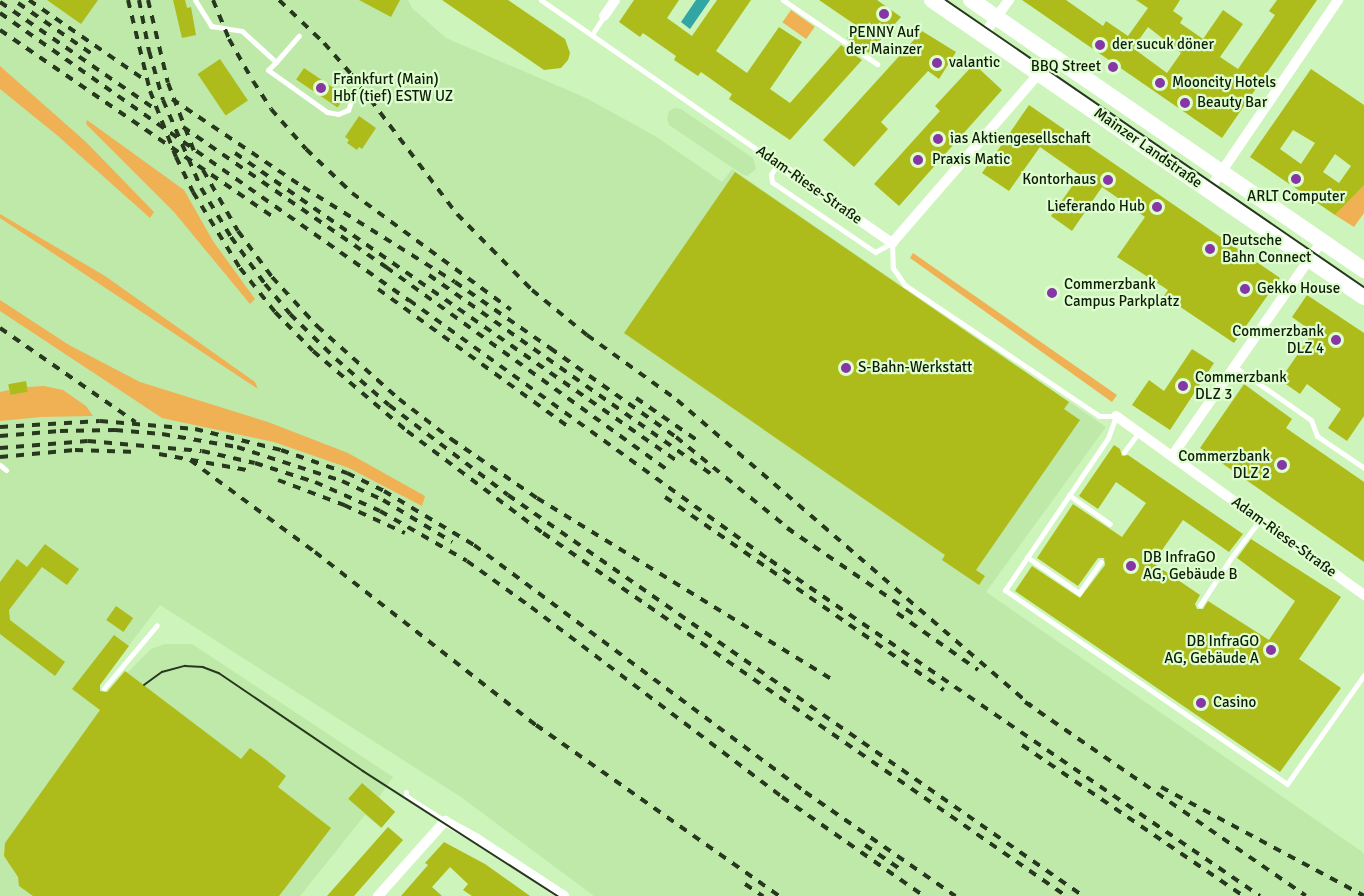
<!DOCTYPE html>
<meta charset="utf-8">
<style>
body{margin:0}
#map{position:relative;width:1364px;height:896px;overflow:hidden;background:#cdf4ba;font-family:Signika,sans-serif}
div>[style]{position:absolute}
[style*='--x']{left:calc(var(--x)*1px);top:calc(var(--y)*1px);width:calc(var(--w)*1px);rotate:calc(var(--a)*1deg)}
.built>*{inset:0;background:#bee9a9}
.green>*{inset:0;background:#efb154;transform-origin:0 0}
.water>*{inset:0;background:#32a5a5}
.building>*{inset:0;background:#aebc1b;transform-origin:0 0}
.lane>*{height:5px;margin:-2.5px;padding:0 2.5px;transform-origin:2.5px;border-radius:2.5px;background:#fff}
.street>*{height:10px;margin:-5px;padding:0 5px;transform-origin:5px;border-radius:5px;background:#fff}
.primary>*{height:16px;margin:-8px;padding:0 8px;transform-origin:8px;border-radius:8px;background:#fff}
.tram>*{height:1.5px;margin:-0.75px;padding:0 0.75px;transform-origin:0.75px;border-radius:0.75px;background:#27381e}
.rail>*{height:4px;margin-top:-2px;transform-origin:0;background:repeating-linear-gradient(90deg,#27381e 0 8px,transparent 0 16px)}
.dots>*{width:16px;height:16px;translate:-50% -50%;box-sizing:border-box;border:3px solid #dffed0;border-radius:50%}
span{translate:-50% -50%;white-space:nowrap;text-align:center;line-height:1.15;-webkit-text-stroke:4.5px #dffed0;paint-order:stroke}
.poi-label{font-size:15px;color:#0f1c07}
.left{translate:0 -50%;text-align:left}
.right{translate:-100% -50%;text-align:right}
.street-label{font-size:15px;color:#0f1c07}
</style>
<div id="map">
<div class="built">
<i style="clip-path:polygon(0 0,408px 0,412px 8px,446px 38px,586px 98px,655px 136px,722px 182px,732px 169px,1106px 427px,986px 592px,1361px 851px,1364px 854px,1364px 896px,594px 896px,461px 797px,160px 605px,96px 688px,109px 697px,127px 673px,151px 649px,165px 644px,192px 644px,393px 777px,379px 797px,395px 812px,381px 828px,365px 815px,300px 896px,0 896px)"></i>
<i style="clip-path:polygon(675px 108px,681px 109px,753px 158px,756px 169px,747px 176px,742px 174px,669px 125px,667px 118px,669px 111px)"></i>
</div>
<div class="green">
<i style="left:791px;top:10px;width:29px;height:15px;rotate:35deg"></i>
<i style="clip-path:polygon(0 66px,86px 142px,154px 212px,150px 218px,58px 136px,0 89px)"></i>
<i style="clip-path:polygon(87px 120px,184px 190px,213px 241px,255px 299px,250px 304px,174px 212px,86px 124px)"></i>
<i style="clip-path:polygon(1364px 184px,1364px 213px,1354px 227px,1335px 215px)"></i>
<i style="clip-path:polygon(0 214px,105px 276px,255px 382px,258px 389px,0 218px)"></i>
<i style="clip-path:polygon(913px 253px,1117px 395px,1112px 402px,910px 258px)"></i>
<i style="clip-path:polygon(0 300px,69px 345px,140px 382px,268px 422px,348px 453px,425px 496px,422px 506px,349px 468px,274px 442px,162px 418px,0 311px)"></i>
<i style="clip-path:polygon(44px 386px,63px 390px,86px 406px,93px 416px,41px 417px,0 421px,0 392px,9px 390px,10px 395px,28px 391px,27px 387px)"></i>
</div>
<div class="water">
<i style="clip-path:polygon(696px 0,710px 0,690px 29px,681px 22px)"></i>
</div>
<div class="building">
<i style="clip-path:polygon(47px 0,98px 0,81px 24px)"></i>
<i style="clip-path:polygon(173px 0,185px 0,187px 8px,191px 7px,196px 35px,182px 38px)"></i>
<i style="clip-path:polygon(359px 0,400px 0,391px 17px)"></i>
<i style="clip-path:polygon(442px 0,508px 0,565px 39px,570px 53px,568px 60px,561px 68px,544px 70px)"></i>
<i style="clip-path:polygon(634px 0,679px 0,667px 18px,692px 36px,717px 0,751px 0,716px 51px,747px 73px,779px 27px,802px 42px,770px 89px,790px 103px,841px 45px,862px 60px,790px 140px,729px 99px,732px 94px,701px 72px,698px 76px,674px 60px,676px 56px,643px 33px,640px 37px,619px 22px)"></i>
<i style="clip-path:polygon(819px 0,877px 0,901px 17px,869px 53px,847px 38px,857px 26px)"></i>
<i style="clip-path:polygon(evenodd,1022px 0,1066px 0,1103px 26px,1106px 21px,1128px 36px,1148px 8px,1136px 0,1180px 0,1173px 11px,1183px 18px,1180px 23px,1203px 39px,1223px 10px,1243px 24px,1220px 57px,1238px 69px,1275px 15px,1269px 11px,1277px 0,1317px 0,1222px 138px,1022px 0,1148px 27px,1181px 53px,1167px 73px,1133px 48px,1148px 27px)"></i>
<i style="clip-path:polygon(922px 31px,956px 52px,939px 79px,928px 71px,881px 122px,888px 129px,854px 167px,823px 140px)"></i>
<i style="left:220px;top:59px;width:50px;height:27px;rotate:56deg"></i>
<i style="clip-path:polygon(974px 64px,1002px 90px,899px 206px,874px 184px,940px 111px,935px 106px)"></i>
<i style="left:304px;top:68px;width:50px;height:14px;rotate:34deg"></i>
<i style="clip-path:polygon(evenodd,1311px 69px,1364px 105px,1364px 185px,1335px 215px,1250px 157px,1311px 69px,1293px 130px,1315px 143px,1301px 164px,1280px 149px,1293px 130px,1311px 69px,1335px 154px,1351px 166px,1339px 183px,1323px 172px,1335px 154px)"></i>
<i style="clip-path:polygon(1029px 105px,1280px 278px,1234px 343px,1164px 296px,1168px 290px,1117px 257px,1145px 217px,1102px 187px,1072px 231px,1051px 216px,1080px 175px,1040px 147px,1009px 191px,982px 173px)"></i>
<i style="clip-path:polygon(359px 116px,376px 128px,362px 149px,359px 147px,357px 150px,347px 143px,349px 140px,345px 137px)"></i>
<i style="clip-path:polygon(735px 172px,1069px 402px,1064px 409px,1080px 420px,976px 570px,985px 576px,979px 585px,942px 560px,945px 555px,624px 333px)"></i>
<i style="clip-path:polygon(1307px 295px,1364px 333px,1364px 416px,1347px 441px,1328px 428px,1341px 409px,1307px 384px,1300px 394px,1280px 380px,1313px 332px,1292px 317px)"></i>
<i style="clip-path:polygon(1192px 349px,1214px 363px,1170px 430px,1132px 405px,1149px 380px,1164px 391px)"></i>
<i style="left:26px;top:381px;width:11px;height:18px;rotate:80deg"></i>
<i style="clip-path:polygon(1244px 384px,1292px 419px,1286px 428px,1364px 482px,1364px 562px,1200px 448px)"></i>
<i style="clip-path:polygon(1114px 445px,1120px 449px,1122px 456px,1128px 455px,1243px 534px,1229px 552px,1183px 520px,1153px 563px,1200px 595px,1195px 604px,1197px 609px,1203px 609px,1208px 601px,1269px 640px,1295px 601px,1237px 558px,1251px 539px,1341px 597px,1299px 659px,1341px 688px,1280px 772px,1015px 591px,1032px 566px,1080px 598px,1105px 565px,1104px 558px,1098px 558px,1078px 586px,1037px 558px,1073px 504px,1122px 537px,1146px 503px,1116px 482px,1098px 509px,1079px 496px)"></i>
<i style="clip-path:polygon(45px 544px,79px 569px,67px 585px,42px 567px,9px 610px,10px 620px,65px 662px,55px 676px,0 634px,0 582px,17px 559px,27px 567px)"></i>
<i style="left:116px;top:606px;width:21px;height:17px;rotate:35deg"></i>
<i style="clip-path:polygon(114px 635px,129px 646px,100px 685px,100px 691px,107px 692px,125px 671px,241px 759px,250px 748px,265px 759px,286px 776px,278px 787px,331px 828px,279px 896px,33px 896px,19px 886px,18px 877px,4px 856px,5px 843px,100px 710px,72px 689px)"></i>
<i style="left:362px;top:783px;width:44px;height:21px;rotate:41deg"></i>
<i style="clip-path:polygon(388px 827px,403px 840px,354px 896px,327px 896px)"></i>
<i style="clip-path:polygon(444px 842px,485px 864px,530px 896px,472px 896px,463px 890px,468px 884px,450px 867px,432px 887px,442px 896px,401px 896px,428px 865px,425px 863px)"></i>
</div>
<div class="lane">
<i style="--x:195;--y:0;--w:31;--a:58"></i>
<i style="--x:211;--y:26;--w:31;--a:9"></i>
<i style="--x:242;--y:31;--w:46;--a:42.4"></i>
<i style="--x:276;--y:62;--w:35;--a:-49"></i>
<i style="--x:541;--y:0;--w:272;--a:34.7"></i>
<i style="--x:783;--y:0;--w:114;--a:34.2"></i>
<i style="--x:593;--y:33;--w:20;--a:-57"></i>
<i style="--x:276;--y:62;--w:11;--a:135"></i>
<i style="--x:268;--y:70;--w:72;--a:35.4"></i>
<i style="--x:327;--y:112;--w:11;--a:10"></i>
<i style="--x:338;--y:114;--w:11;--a:-22"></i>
<i style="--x:348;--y:110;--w:15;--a:-70"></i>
<i style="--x:778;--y:164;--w:12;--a:125"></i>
<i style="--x:771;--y:174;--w:8;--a:83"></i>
<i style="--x:772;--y:182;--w:125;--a:34.2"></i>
<i style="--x:875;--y:252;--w:19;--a:-28"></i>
<i style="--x:892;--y:243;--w:25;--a:88"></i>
<i style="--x:893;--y:268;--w:21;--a:55"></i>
<i style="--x:905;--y:285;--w:234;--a:34"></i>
<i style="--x:1099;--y:416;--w:17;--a:0"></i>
<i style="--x:1116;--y:416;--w:23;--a:110"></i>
<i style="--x:1108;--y:438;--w:184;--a:124.1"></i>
<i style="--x:1005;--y:590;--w:342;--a:34.5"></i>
<i style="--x:1287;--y:784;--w:133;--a:-54.8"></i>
<i style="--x:1235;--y:367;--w:93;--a:34.9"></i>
<i style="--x:1311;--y:420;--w:17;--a:69"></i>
<i style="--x:1317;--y:436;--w:57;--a:34.2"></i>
<i style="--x:1124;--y:452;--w:25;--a:-53"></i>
<i style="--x:0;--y:465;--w:8;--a:40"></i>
<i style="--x:1069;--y:495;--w:50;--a:35.3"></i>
<i style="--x:1027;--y:557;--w:63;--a:34.7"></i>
<i style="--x:1079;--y:593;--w:38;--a:-55"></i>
<i style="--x:1200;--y:605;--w:60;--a:-56.6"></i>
<i style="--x:1233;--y:555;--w:44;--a:-52.4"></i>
<i style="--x:104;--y:688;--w:82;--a:-49.9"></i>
<i style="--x:406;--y:792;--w:4;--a:90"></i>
<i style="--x:406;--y:796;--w:46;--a:32.7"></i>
</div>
<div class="street">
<i style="--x:604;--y:16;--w:19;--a:-55"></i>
<i style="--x:983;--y:35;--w:44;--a:-53.4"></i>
<i style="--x:765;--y:155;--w:155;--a:34.7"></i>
<i style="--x:892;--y:243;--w:225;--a:-49.1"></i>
<i style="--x:1209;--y:190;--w:230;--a:-55.8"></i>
<i style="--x:1116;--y:416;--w:306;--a:35.8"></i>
<i style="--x:1172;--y:456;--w:262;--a:-55.1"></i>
<i style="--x:378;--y:896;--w:101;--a:-48.2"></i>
<i style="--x:445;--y:821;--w:37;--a:29"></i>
<i style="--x:477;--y:839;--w:104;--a:33.2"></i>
</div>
<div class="primary">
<i style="--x:932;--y:0;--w:524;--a:34.51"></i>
<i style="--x:971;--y:0;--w:477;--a:34.5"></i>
</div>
<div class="tram">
<i style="--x:946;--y:0;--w:507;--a:34.47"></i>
<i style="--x:144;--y:685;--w:22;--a:-36"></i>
<i style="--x:162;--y:672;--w:24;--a:-15"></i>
<i style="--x:185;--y:666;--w:18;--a:3"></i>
<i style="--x:203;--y:667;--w:17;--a:21"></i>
<i style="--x:219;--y:673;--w:174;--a:34.2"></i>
<i style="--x:363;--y:771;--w:232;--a:32.7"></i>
</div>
<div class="rail">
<i style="--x:29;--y:0;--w:145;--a:34.6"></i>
<i style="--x:128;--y:0;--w:94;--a:76.4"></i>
<i style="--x:150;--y:91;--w:71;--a:68.5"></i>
<i style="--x:176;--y:157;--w:39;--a:64"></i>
<i style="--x:193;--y:192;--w:89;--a:58.3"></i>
<i style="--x:240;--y:268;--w:56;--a:51.5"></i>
<i style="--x:275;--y:312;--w:54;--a:45.7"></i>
<i style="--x:313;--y:351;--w:123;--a:40.4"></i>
<i style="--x:407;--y:431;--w:170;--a:36.9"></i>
<i style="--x:543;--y:533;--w:637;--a:34.76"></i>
<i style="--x:139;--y:0;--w:52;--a:78.9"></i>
<i style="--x:149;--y:51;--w:51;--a:74.1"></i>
<i style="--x:163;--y:100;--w:96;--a:66.6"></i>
<i style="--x:201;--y:188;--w:57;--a:58.5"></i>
<i style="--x:231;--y:237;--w:58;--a:54.1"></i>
<i style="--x:265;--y:284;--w:39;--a:50"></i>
<i style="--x:290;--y:314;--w:64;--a:44.4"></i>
<i style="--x:336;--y:359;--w:70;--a:41"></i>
<i style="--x:389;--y:405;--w:149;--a:37.1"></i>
<i style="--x:508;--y:495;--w:701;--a:34.89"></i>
<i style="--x:148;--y:0;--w:85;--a:76.5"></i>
<i style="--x:168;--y:83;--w:73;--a:69.1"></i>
<i style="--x:213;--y:0;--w:42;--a:67.7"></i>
<i style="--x:229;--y:39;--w:48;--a:60.3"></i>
<i style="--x:253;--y:81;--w:33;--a:57"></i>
<i style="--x:271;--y:109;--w:53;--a:48.8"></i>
<i style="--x:306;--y:149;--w:64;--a:43.7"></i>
<i style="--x:352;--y:193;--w:197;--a:36.3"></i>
<i style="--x:279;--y:0;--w:62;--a:43.7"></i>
<i style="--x:324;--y:43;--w:41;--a:48.9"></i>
<i style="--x:351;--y:74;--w:176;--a:52.9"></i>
<i style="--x:457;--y:214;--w:107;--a:45.4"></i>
<i style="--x:532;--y:290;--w:71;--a:39.3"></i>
<i style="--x:587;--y:335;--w:111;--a:35.8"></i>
<i style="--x:677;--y:400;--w:469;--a:40.8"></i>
<i style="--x:0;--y:2;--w:192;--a:34.6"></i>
<i style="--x:18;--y:3;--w:90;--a:34.6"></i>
<i style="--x:0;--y:13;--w:500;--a:35.1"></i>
<i style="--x:409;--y:300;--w:445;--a:35.8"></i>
<i style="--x:770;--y:560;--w:594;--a:34.44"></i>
<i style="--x:0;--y:30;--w:330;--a:34.4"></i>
<i style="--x:172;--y:99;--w:158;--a:33.9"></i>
<i style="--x:303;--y:187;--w:179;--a:32"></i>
<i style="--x:455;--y:282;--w:116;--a:34.8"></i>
<i style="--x:550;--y:348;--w:154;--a:35.2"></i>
<i style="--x:676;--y:437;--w:151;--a:39.1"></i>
<i style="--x:183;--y:127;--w:247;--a:34.6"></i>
<i style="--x:386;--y:267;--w:350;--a:35.8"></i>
<i style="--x:235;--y:153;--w:539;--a:34.87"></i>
<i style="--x:203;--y:170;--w:70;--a:60.2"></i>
<i style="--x:238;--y:231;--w:57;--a:53.5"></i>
<i style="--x:272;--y:277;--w:67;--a:47.4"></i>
<i style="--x:317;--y:326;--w:110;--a:41.7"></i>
<i style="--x:399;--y:399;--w:66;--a:37.6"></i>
<i style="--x:451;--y:439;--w:104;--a:34.5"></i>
<i style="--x:537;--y:498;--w:345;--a:31.6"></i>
<i style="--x:429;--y:275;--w:345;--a:35.2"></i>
<i style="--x:378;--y:289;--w:237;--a:35.9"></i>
<i style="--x:0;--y:328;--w:165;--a:34.8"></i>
<i style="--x:636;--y:398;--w:79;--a:34.7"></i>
<i style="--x:0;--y:427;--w:100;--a:-3.4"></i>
<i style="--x:100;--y:421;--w:95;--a:4.8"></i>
<i style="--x:195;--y:429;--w:89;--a:13.7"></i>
<i style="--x:281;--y:450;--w:70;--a:19.2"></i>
<i style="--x:347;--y:473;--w:41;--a:25.9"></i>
<i style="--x:384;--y:491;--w:105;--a:31"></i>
<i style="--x:474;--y:545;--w:413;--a:36.7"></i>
<i style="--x:805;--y:792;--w:183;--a:34.7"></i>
<i style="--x:0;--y:436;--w:60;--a:-4.8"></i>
<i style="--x:60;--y:431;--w:55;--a:-1"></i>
<i style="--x:115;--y:430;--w:47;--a:4.9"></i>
<i style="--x:162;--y:434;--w:76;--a:9.8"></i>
<i style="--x:237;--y:447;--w:110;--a:17.9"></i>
<i style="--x:342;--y:481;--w:45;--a:24.9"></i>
<i style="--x:383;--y:500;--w:81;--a:31.3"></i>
<i style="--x:0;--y:448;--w:88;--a:-4.5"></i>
<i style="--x:88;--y:441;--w:114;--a:5"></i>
<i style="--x:202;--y:451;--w:54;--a:12.8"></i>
<i style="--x:255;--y:463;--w:63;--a:17.6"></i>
<i style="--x:315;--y:482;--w:71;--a:24"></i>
<i style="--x:380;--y:511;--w:100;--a:29.9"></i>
<i style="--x:467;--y:561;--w:79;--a:35.7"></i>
<i style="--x:531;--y:607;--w:315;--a:37.1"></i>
<i style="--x:782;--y:797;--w:173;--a:34.9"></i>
<i style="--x:159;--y:454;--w:89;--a:10.3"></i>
<i style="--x:0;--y:457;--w:75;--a:-5.3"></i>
<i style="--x:75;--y:450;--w:63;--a:1.8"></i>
<i style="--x:190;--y:460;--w:155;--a:36.4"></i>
<i style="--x:315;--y:552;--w:281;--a:38.1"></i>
<i style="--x:536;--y:725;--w:297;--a:35.1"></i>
<i style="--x:278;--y:480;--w:71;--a:20.7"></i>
<i style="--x:344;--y:505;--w:67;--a:24.7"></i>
<i style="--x:665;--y:497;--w:339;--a:34.7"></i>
<i style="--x:787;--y:528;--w:153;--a:34.3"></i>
<i style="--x:897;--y:613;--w:99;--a:35.1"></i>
<i style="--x:1025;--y:702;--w:341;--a:34.6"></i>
<i style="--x:1022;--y:745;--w:268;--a:34.3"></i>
<i style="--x:1161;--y:787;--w:230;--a:28.2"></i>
<i style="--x:865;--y:845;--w:42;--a:34.4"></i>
<i style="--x:745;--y:884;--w:22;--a:34"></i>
</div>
<div class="dots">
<i style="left:884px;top:14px;background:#8636a5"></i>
<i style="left:1100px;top:45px;background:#8636a5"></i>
<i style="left:937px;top:63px;background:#8636a5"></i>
<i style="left:1113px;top:67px;background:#8636a5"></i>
<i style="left:1160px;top:83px;background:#8636a5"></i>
<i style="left:321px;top:88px;background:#8636a5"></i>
<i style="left:1185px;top:103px;background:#8636a5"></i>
<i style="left:938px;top:139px;background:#8636a5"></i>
<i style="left:918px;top:160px;background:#8636a5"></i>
<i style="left:1296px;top:179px;background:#8636a5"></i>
<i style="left:1108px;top:180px;background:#8636a5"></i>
<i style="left:1157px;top:207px;background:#8636a5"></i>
<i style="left:1210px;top:249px;background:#8636a5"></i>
<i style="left:1245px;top:289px;background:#8636a5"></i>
<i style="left:1052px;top:293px;background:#8636a5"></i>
<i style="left:1336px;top:340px;background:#8636a5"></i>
<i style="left:846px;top:368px;background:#8636a5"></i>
<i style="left:1183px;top:386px;background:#8636a5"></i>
<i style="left:1282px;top:465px;background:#8636a5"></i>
<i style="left:1131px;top:566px;background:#8636a5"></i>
<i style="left:1271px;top:650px;background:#8636a5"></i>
<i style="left:1201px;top:703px;background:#8636a5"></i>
</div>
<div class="poi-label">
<span style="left:884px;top:41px">PENNY Auf<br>der Mainzer</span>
<span class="left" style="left:1112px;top:45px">der sucuk döner</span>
<span class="left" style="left:949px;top:63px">valantic</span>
<span class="right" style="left:1101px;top:67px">BBQ Street</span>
<span class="left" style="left:333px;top:88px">Frankfurt (Main)<br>Hbf (tief) ESTW UZ</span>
<span class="left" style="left:1172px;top:83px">Mooncity Hotels</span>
<span class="left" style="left:1197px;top:103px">Beauty Bar</span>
<span class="left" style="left:950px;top:139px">ias Aktiengesellschaft</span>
<span class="left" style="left:932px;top:160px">Praxis Matic</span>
<span class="right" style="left:1096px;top:180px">Kontorhaus</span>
<span style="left:1296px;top:197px">ARLT Computer</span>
<span class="right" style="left:1145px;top:207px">Lieferando Hub</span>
<span class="left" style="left:1222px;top:249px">Deutsche<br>Bahn Connect</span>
<span class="left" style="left:1064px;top:293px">Commerzbank<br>Campus Parkplatz</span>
<span class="left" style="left:1257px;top:289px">Gekko House</span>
<span class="right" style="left:1324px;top:340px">Commerzbank<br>DLZ 4</span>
<span class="left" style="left:858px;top:368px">S-Bahn-Werkstatt</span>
<span class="left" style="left:1195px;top:386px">Commerzbank<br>DLZ 3</span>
<span class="right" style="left:1270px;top:465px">Commerzbank<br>DLZ 2</span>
<span class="left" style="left:1143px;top:566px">DB InfraGO<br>AG, Gebäude B</span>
<span class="right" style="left:1259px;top:650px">DB InfraGO<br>AG, Gebäude A</span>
<span class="left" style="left:1213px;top:703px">Casino</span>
</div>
<div class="street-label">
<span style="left:1148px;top:148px;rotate:35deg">Mainzer Landstraße</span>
<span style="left:809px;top:185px;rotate:35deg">Adam-Riese-Straße</span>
<span style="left:1284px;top:537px;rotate:36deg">Adam-Riese-Straße</span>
</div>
</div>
